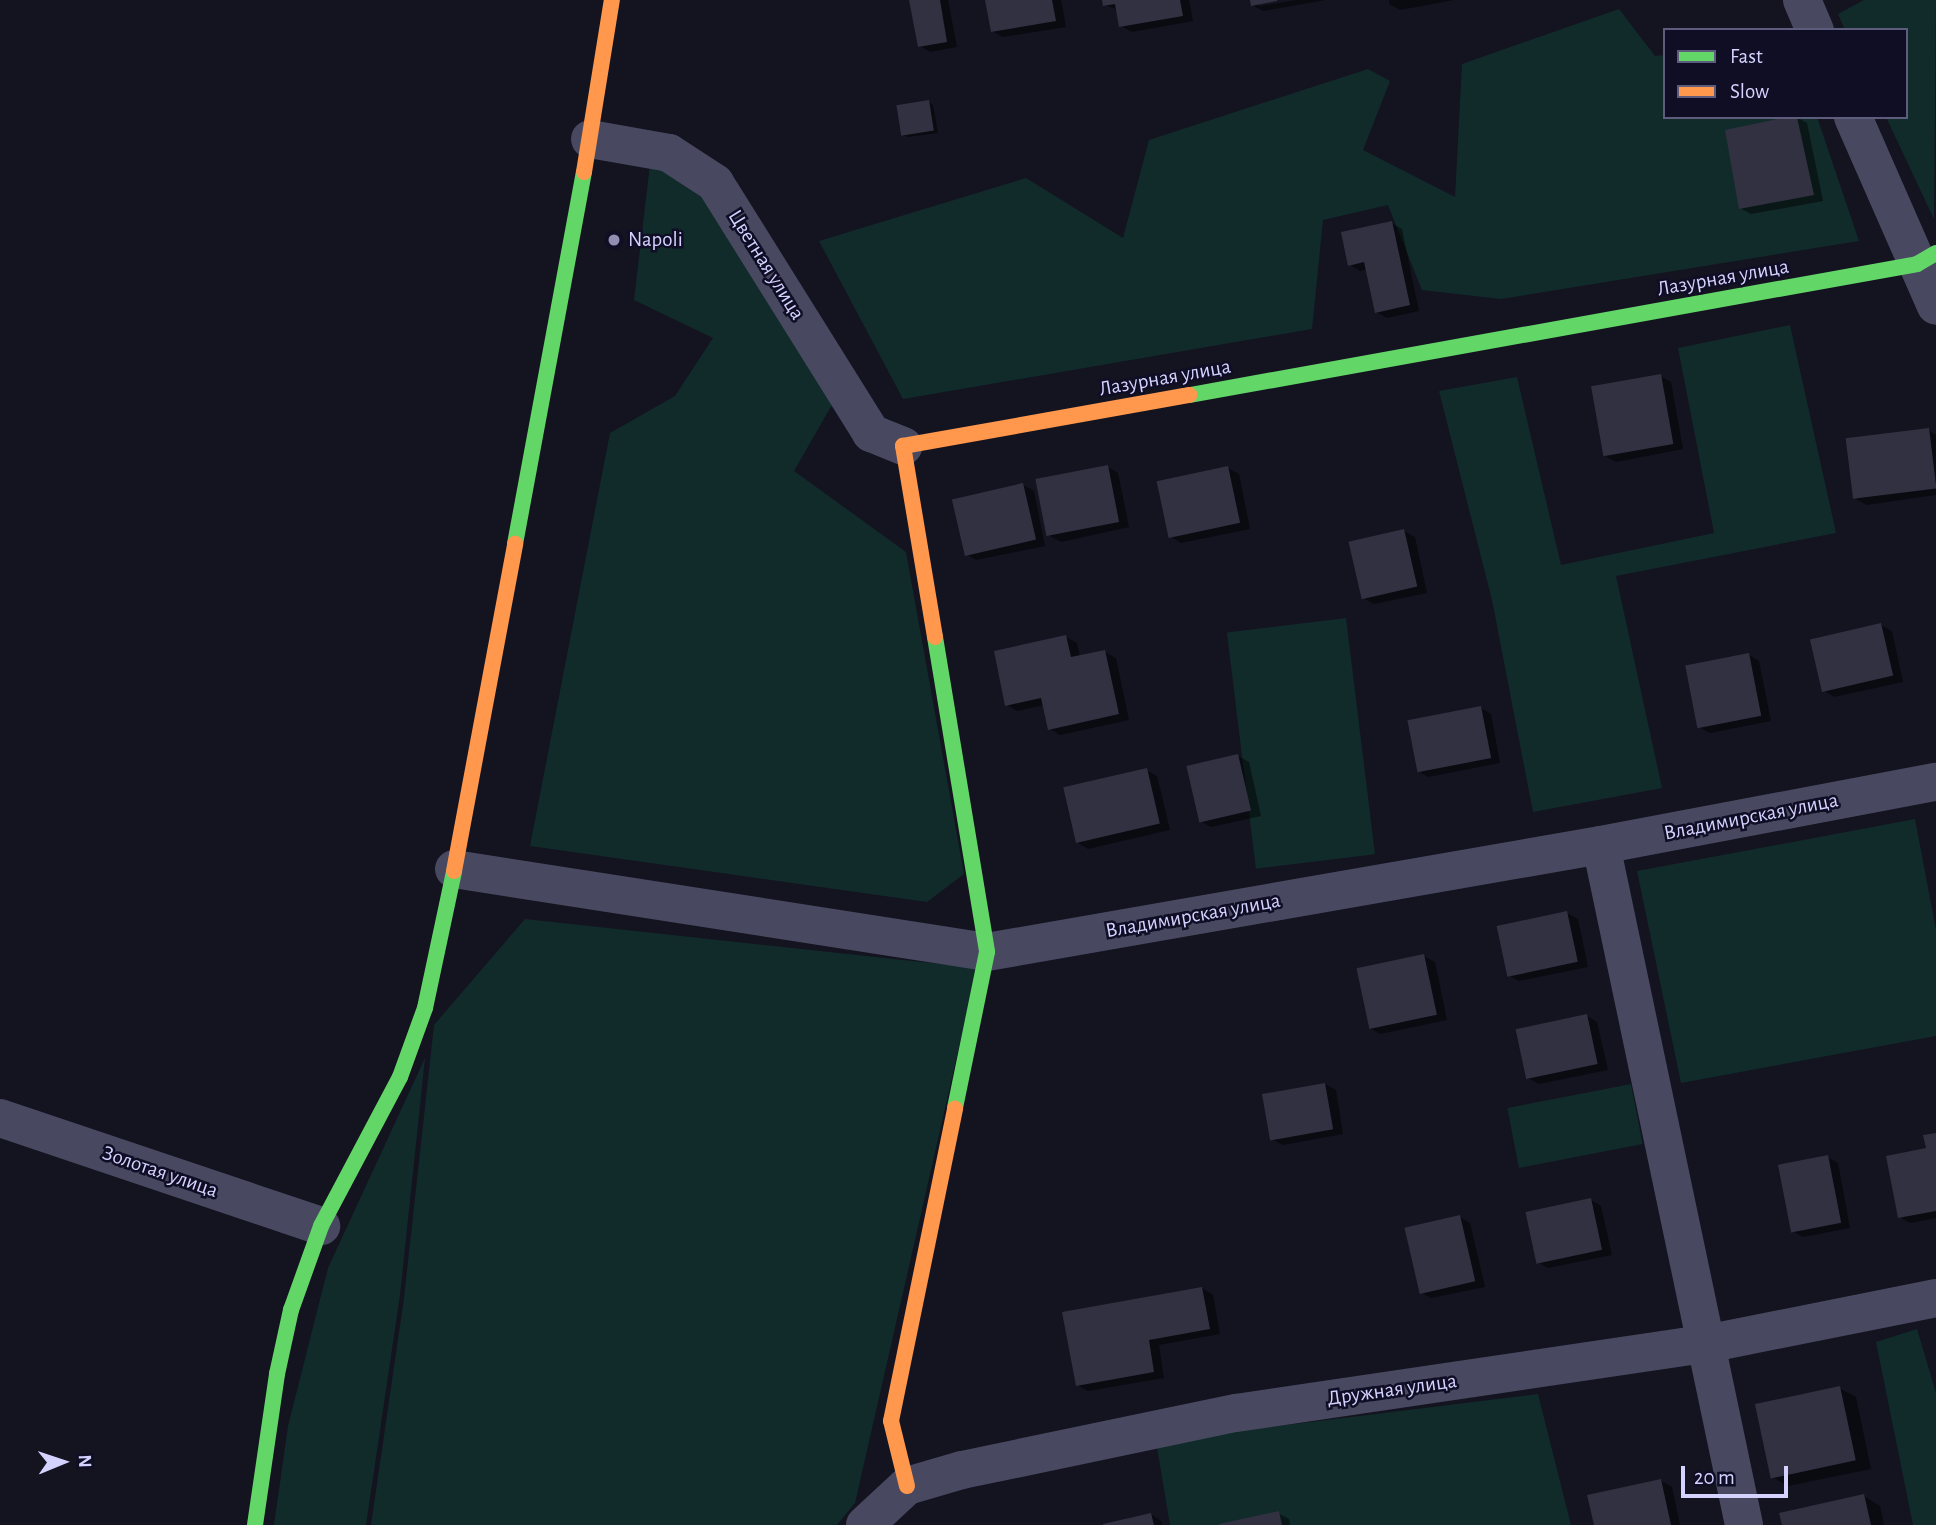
<!DOCTYPE html>
<meta charset="utf-8">
<style>
body{margin:0}
#map{position:relative;width:1936px;height:1525px;overflow:hidden;background:#141320;font-family:"Alegreya Sans",sans-serif}
div>[style]{position:absolute}
[style*='--x']{left:calc(var(--x)*1px);top:calc(var(--y)*1px);width:calc(var(--w)*1px);rotate:calc(var(--a)*1deg)}
.green>*{inset:0;background:#112b2a;transform-origin:0 0}
.shadow>*{inset:0;background:#0007}
.building>*{inset:0;background:#323142;transform-origin:0 0}
.street>*{height:38px;margin:-19px;padding:0 19px;transform-origin:19px;border-radius:19px;background:#484961}
.fast>*{height:16px;margin:-8px;padding:0 8px;transform-origin:8px;border-radius:8px;background:#63d668}
.slow>*{height:16px;margin:-8px;padding:0 8px;transform-origin:8px;border-radius:8px;background:#ff974d}
.dots>*{width:19px;height:19px;translate:-50% -50%;box-sizing:border-box;border:4px solid #100e25;border-radius:50%}
span{translate:-50% -50%;white-space:nowrap;text-align:center;line-height:1.15;-webkit-text-stroke:5px #100e25;paint-order:stroke}
.poi-label{font-size:21px;color:#d4d2ff}
.left{translate:0 -50%;text-align:left}
.street-label{font-size:21px;color:#d4d2ff}
.legend{position:absolute;left:1663px;top:28px;width:245px;height:91px;box-sizing:border-box;background:#100e25;border:2px solid #5e5c7c;margin:0;padding:9px 12px;list-style:none;font-size:21px;color:#d4d2ff}
.legend li{display:flex;align-items:center;gap:14px;height:35px}
.legend b{width:35px;border:2px solid #5e5c7c}
.north{position:absolute;left:28px;top:1427px;width:70px;height:70px;-webkit-text-stroke:5px #100e25;paint-order:stroke;rotate:88deg;font-size:19px;font-weight:700;line-height:28px;text-align:center;color:#d4d2ff}
.north::after{content:'';display:block;margin:auto;width:24px;height:32px;background:#d4d2ff;clip-path:polygon(50% 0,100% 100%,50% 72%,0 100%)}
.scale{position:absolute;left:1681px;top:1466px;width:107px;height:32px;box-sizing:border-box;border:4px solid #d4d2ff;border-top:0;padding-left:9px;font-size:21px;line-height:24px;white-space:nowrap;color:#d4d2ff;-webkit-text-stroke:5px #100e25;paint-order:stroke}
</style>
<div id="map">
<div class="green">
<i style="clip-path:polygon(1864px 0,1936px 0,1934px 219px,1886px 117px,1906px 117px,1906px 30px,1845px 30px,1838px 14px)"></i>
<i style="clip-path:polygon(1619px 9px,1655px 56px,1665px 55px,1665px 117px,1817px 117px,1859px 241px,1501px 299px,1422px 290px,1388px 205px,1323px 220px,1312px 329px,903px 399px,819px 241px,1026px 178px,1123px 238px,1149px 140px,1368px 69px,1390px 81px,1363px 150px,1455px 197px,1462px 64px)"></i>
<i style="clip-path:polygon(651px 156px,718px 190px,837px 396px,794px 471px,906px 552px,964px 874px,927px 902px,530px 846px,610px 433px,675px 396px,713px 338px,634px 300px)"></i>
<i style="clip-path:polygon(1790px 325px,1836px 533px,1616px 576px,1662px 788px,1533px 812px,1492px 600px,1439px 391px,1517px 377px,1561px 565px,1714px 533px,1678px 348px)"></i>
<i style="left:1346px;top:618px;width:238px;height:120px;rotate:83deg"></i>
<i style="clip-path:polygon(1915px 819px,1936px 930px,1936px 1036px,1681px 1083px,1637px 871px)"></i>
<i style="clip-path:polygon(525px 919px,977px 968px,855px 1503px,837px 1525px,371px 1525px,404px 1298px,434px 1025px)"></i>
<i style="clip-path:polygon(425px 1058px,400px 1295px,366px 1525px,274px 1525px,288px 1426px,328px 1268px)"></i>
<i style="left:1631px;top:1084px;width:61px;height:126px;rotate:79deg"></i>
<i style="clip-path:polygon(1917px 1329px,1936px 1393px,1936px 1525px,1913px 1525px,1876px 1342px)"></i>
<i style="clip-path:polygon(1538px 1394px,1571px 1525px,1170px 1525px,1156px 1441px)"></i>
</div>
<div class="shadow">
<i style="clip-path:polygon(911px 0,948px 0,957px 47px,930px 52px,920px 46px)"></i>
<i style="clip-path:polygon(987px 0,1061px 0,1066px 27px,1003px 37px,992px 31px)"></i>
<i style="clip-path:polygon(1104px 0,1189px 0,1193px 21px,1132px 32px,1121px 26px,1118px 10px,1105px 5px)"></i>
<i style="clip-path:polygon(1251px 0,1275px 0,1259px 3px,1259px 6px,1296px 0,1326px 0,1263px 11px,1252px 5px)"></i>
<i style="clip-path:polygon(1389px 0,1454px 0,1400px 10px,1389px 4px)"></i>
<i style="clip-path:polygon(929px 102px,933px 105px,938px 133px,908px 137px,903px 135px)"></i>
<i style="clip-path:polygon(1796px 117px,1807px 123px,1823px 201px,1751px 214px,1740px 208px)"></i>
<i style="clip-path:polygon(1391px 223px,1402px 229px,1419px 311px,1387px 318px,1376px 312px,1367px 269px,1360px 271px,1350px 265px)"></i>
<i style="clip-path:polygon(1660px 376px,1671px 382px,1683px 449px,1616px 462px,1605px 456px)"></i>
<i style="clip-path:polygon(1928px 430px,1936px 435px,1936px 495px,1867px 505px,1856px 499px)"></i>
<i style="clip-path:polygon(1108px 467px,1118px 473px,1129px 527px,1061px 542px,1050px 536px)"></i>
<i style="clip-path:polygon(1228px 468px,1239px 474px,1250px 529px,1181px 543px,1171px 537px)"></i>
<i style="clip-path:polygon(1023px 485px,1034px 491px,1045px 546px,976px 560px,966px 554px)"></i>
<i style="clip-path:polygon(1404px 531px,1415px 537px,1427px 593px,1374px 604px,1363px 598px)"></i>
<i style="clip-path:polygon(1881px 625px,1892px 631px,1903px 682px,1834px 697px,1823px 690px)"></i>
<i style="clip-path:polygon(1066px 637px,1077px 643px,1080px 657px,1105px 652px,1116px 658px,1129px 720px,1060px 735px,1050px 729px,1044px 705px,1017px 711px,1007px 705px)"></i>
<i style="clip-path:polygon(1749px 655px,1759px 661px,1771px 721px,1710px 733px,1699px 727px)"></i>
<i style="clip-path:polygon(1481px 708px,1491px 714px,1500px 763px,1428px 777px,1418px 771px)"></i>
<i style="clip-path:polygon(1238px 756px,1249px 762px,1261px 816px,1211px 827px,1200px 821px)"></i>
<i style="clip-path:polygon(1146px 770px,1157px 776px,1170px 830px,1088px 849px,1078px 843px)"></i>
<i style="clip-path:polygon(1567px 913px,1578px 919px,1588px 967px,1519px 981px,1508px 975px)"></i>
<i style="clip-path:polygon(1424px 956px,1435px 962px,1447px 1020px,1380px 1034px,1370px 1028px)"></i>
<i style="clip-path:polygon(1587px 1016px,1597px 1022px,1608px 1070px,1539px 1084px,1528px 1078px)"></i>
<i style="clip-path:polygon(1325px 1084px,1336px 1090px,1343px 1134px,1283px 1145px,1272px 1139px)"></i>
<i style="clip-path:polygon(1936px 1135px,1936px 1218px,1910px 1223px,1900px 1217px)"></i>
<i style="clip-path:polygon(1827px 1157px,1838px 1163px,1850px 1228px,1803px 1237px,1792px 1231px)"></i>
<i style="clip-path:polygon(1591px 1200px,1601px 1206px,1612px 1255px,1548px 1268px,1537px 1262px)"></i>
<i style="clip-path:polygon(1460px 1217px,1470px 1223px,1485px 1287px,1431px 1298px,1420px 1292px)"></i>
<i style="clip-path:polygon(1202px 1288px,1213px 1295px,1220px 1334px,1159px 1345px,1164px 1378px,1088px 1391px,1077px 1385px)"></i>
<i style="clip-path:polygon(1839px 1388px,1856px 1397px,1871px 1469px,1788px 1486px,1772px 1477px)"></i>
<i style="clip-path:polygon(1661px 1481px,1672px 1487px,1680px 1525px,1595px 1525px)"></i>
<i style="clip-path:polygon(1864px 1496px,1880px 1506px,1884px 1525px,1784px 1525px)"></i>
<i style="clip-path:polygon(1278px 1513px,1289px 1519px,1290px 1525px,1223px 1525px)"></i>
<i style="clip-path:polygon(1151px 1514px,1161px 1521px,1162px 1525px,1106px 1525px)"></i>
</div>
<div class="building">
<i style="clip-path:polygon(909px 0,940px 0,947px 42px,918px 47px)"></i>
<i style="clip-path:polygon(985px 0,1052px 0,1056px 21px,991px 32px)"></i>
<i style="clip-path:polygon(1102px 0,1180px 0,1183px 16px,1119px 27px,1115px 4px,1103px 6px)"></i>
<i style="clip-path:polygon(1250px 0,1277px 0,1277px 1px,1251px 6px)"></i>
<i style="left:929px;top:100px;width:31px;height:33px;rotate:81deg"></i>
<i style="clip-path:polygon(1787px 117px,1797px 117px,1814px 195px,1739px 209px,1725px 130px)"></i>
<i style="clip-path:polygon(1392px 221px,1410px 305px,1375px 313px,1364px 262px,1348px 266px,1341px 232px)"></i>
<i style="left:1661px;top:374px;width:71px;height:71px;rotate:80deg"></i>
<i style="left:1929px;top:428px;width:61px;height:84px;rotate:83deg"></i>
<i style="left:1108px;top:465px;width:58px;height:74px;rotate:79deg"></i>
<i style="left:1228px;top:466px;width:58px;height:73px;rotate:78deg"></i>
<i style="left:1023px;top:483px;width:58px;height:73px;rotate:77deg"></i>
<i style="left:1404px;top:529px;width:59px;height:57px;rotate:77deg"></i>
<i style="left:1881px;top:623px;width:54px;height:73px;rotate:77deg"></i>
<i style="clip-path:polygon(1066px 635px,1071px 657px,1105px 650px,1119px 714px,1048px 730px,1041px 698px,1005px 706px,994px 651px)"></i>
<i style="left:1749px;top:653px;width:64px;height:65px;rotate:79deg"></i>
<i style="left:1481px;top:706px;width:53px;height:75px;rotate:79deg"></i>
<i style="left:1238px;top:754px;width:58px;height:53px;rotate:77deg"></i>
<i style="left:1147px;top:768px;width:57px;height:86px;rotate:77deg"></i>
<i style="left:1567px;top:911px;width:52px;height:72px;rotate:78deg"></i>
<i style="left:1424px;top:954px;width:62px;height:69px;rotate:78deg"></i>
<i style="left:1587px;top:1014px;width:51px;height:73px;rotate:78deg"></i>
<i style="left:1325px;top:1083px;width:47px;height:64px;rotate:80deg"></i>
<i style="clip-path:polygon(1936px 1133px,1936px 1211px,1898px 1218px,1886px 1156px,1926px 1148px,1923px 1135px)"></i>
<i style="left:1828px;top:1155px;width:69px;height:51px;rotate:79deg"></i>
<i style="left:1591px;top:1198px;width:53px;height:67px;rotate:78deg"></i>
<i style="left:1460px;top:1215px;width:68px;height:57px;rotate:77deg"></i>
<i style="clip-path:polygon(1202px 1287px,1210px 1329px,1149px 1340px,1154px 1372px,1076px 1386px,1062px 1312px)"></i>
<i style="left:1840px;top:1386px;width:76px;height:87px;rotate:78deg"></i>
<i style="clip-path:polygon(1661px 1479px,1671px 1525px,1594px 1525px,1587px 1495px)"></i>
<i style="clip-path:polygon(1864px 1494px,1871px 1525px,1782px 1525px,1779px 1513px)"></i>
<i style="clip-path:polygon(1279px 1511px,1282px 1525px,1219px 1525px,1219px 1524px)"></i>
<i style="clip-path:polygon(1151px 1513px,1154px 1525px,1103px 1525px,1103px 1524px)"></i>
</div>
<div class="street">
<i style="--x:1802;--y:0;--w:33;--a:67"></i>
<i style="--x:1853;--y:117;--w:206;--a:66.3"></i>
<i style="--x:590;--y:139;--w:80;--a:10"></i>
<i style="--x:669;--y:153;--w:55;--a:33.1"></i>
<i style="--x:715;--y:183;--w:295;--a:58"></i>
<i style="--x:871;--y:433;--w:35;--a:22"></i>
<i style="--x:1601;--y:845;--w:695;--a:78.12"></i>
<i style="--x:454;--y:869;--w:539;--a:8.85"></i>
<i style="--x:987;--y:952;--w:623;--a:-9.89"></i>
<i style="--x:1601;--y:845;--w:341;--a:-10.7"></i>
<i style="--x:0;--y:1118;--w:339;--a:18.6"></i>
<i style="--x:865;--y:1525;--w:57;--a:-42.9"></i>
<i style="--x:907;--y:1486;--w:57;--a:-16.2"></i>
<i style="--x:962;--y:1470;--w:280;--a:-11.8"></i>
<i style="--x:1236;--y:1413;--w:475;--a:-8.4"></i>
<i style="--x:1706;--y:1344;--w:235;--a:-11.3"></i>
</div>
<div class="fast">
<i style="--x:1190;--y:395;--w:739;--a:-10.21"></i>
<i style="--x:1917;--y:264;--w:22;--a:-30"></i>
<i style="--x:515;--y:544;--w:378;--a:-79.5"></i>
<i style="--x:935;--y:637;--w:319;--a:80.6"></i>
<i style="--x:987;--y:952;--w:159;--a:101.6"></i>
<i style="--x:255;--y:1525;--w:153;--a:-81.7"></i>
<i style="--x:277;--y:1374;--w:66;--a:-77.7"></i>
<i style="--x:291;--y:1310;--w:89;--a:-70.3"></i>
<i style="--x:321;--y:1226;--w:169;--a:-62.1"></i>
<i style="--x:400;--y:1077;--w:73;--a:-70.1"></i>
<i style="--x:425;--y:1008;--w:140;--a:-78"></i>
</div>
<div class="slow">
<i style="--x:584;--y:172;--w:174;--a:-80.8"></i>
<i style="--x:935;--y:637;--w:194;--a:-99.5"></i>
<i style="--x:903;--y:446;--w:291;--a:-10.1"></i>
<i style="--x:454;--y:871;--w:333;--a:-79.4"></i>
<i style="--x:907;--y:1486;--w:67;--a:-103.8"></i>
<i style="--x:891;--y:1421;--w:319;--a:-78.4"></i>
</div>
<div class="dots">
<i style="left:614px;top:240px;background:#918fb1"></i>
</div>
<div class="poi-label">
<span class="left" style="left:628px;top:240px">Napoli</span>
</div>
<div class="street-label">
<span style="left:766px;top:265px;rotate:58deg">Цветная улица</span>
<span style="left:1723px;top:278px;rotate:-10deg">Лазурная улица</span>
<span style="left:1165px;top:378px;rotate:-10deg">Лазурная улица</span>
<span style="left:1751px;top:817px;rotate:-11deg">Владимирская улица</span>
<span style="left:1193px;top:916px;rotate:-10deg">Владимирская улица</span>
<span style="left:160px;top:1172px;rotate:19deg">Золотая улица</span>
<span style="left:1392px;top:1390px;rotate:-8deg">Дружная улица</span>
</div>
<ul class="legend">
<li><b style="height:9px;background:#63d668"></b>Fast</li>
<li><b style="height:9px;background:#ff974d"></b>Slow</li>
</ul>
<div class="north">N</div>
<div class="scale">20 m</div>
</div>
